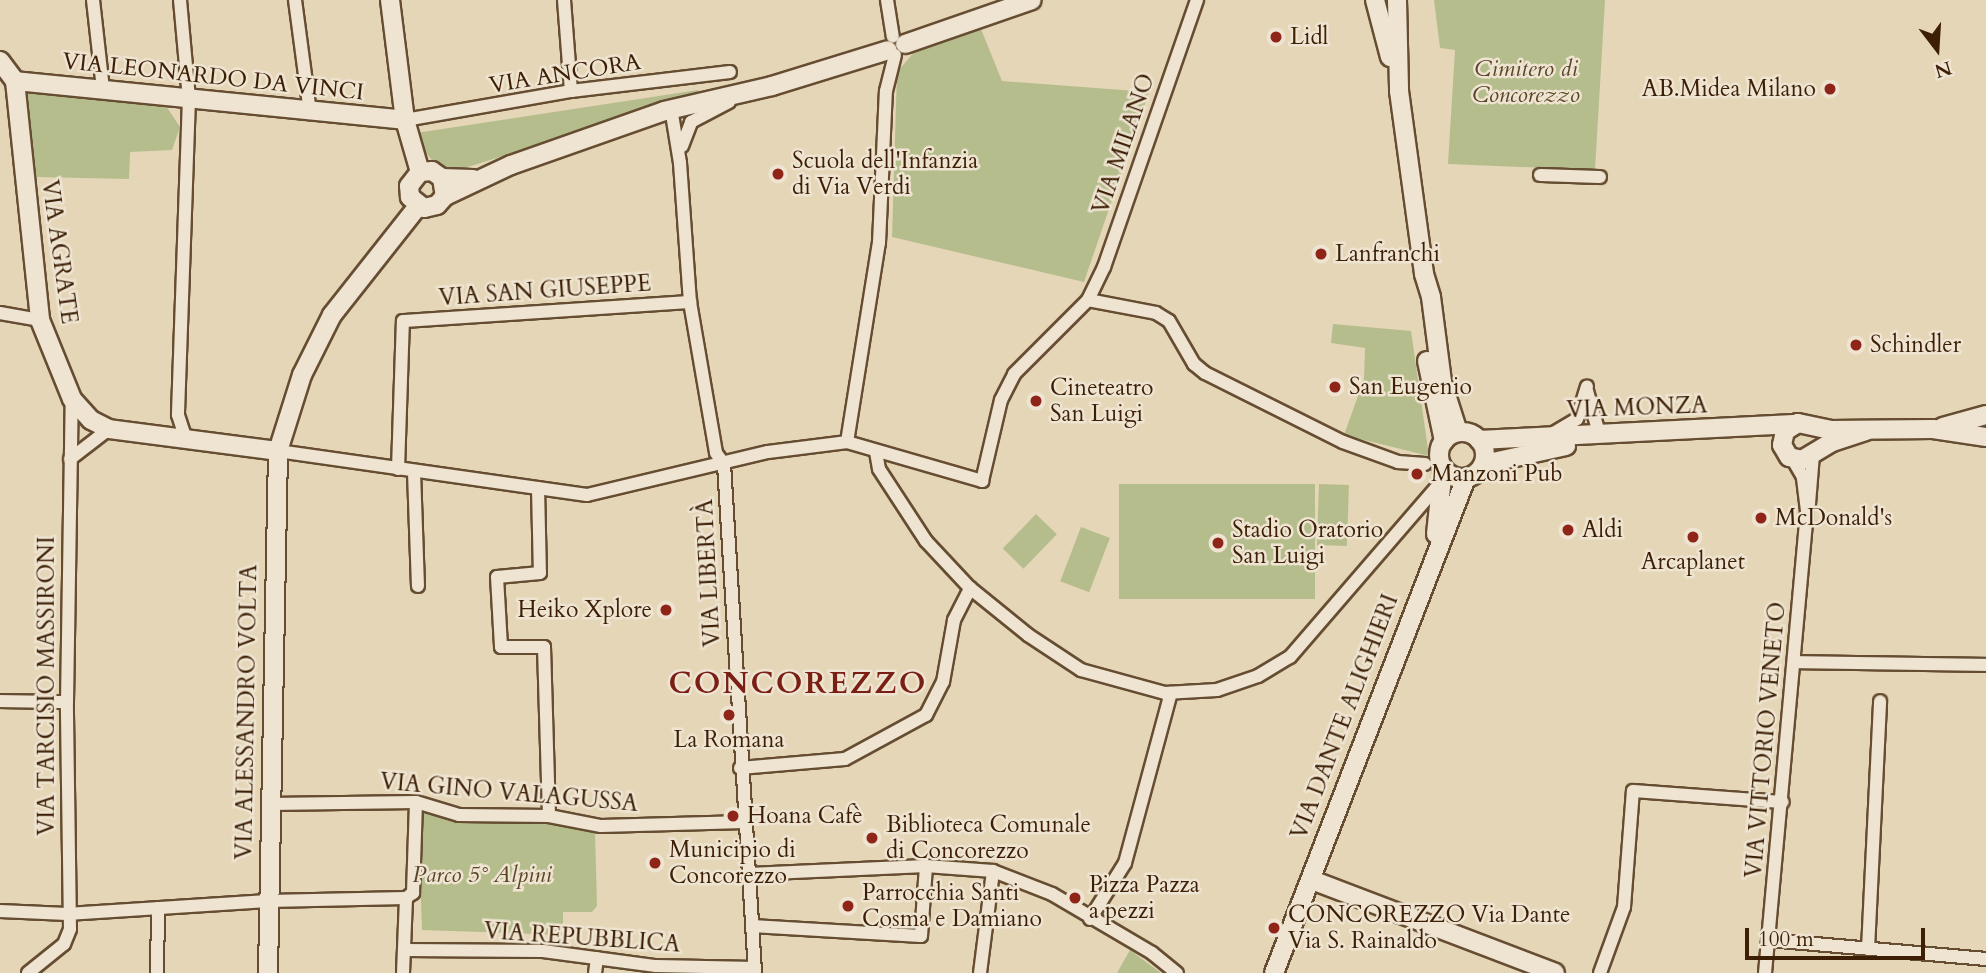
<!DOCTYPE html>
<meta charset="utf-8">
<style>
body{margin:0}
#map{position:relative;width:1986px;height:973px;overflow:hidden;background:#e5d6b8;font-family:Cardo,serif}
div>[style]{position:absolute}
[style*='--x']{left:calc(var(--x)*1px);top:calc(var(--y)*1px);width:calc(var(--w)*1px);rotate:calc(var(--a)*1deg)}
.green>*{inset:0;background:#b6bd8d;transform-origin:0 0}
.roads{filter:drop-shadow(2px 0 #664d32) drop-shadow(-2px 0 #664d32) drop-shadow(0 2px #664d32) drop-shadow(0 -2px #664d32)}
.street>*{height:12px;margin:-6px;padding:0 6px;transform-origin:6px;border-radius:6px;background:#eee4d1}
.secondary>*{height:18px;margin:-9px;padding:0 9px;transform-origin:9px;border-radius:9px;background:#eee4d1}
.secondary>.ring{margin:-9px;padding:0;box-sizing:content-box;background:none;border:18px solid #eee4d1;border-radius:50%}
.dots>*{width:19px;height:19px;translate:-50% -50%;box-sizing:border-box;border:4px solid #eee4d1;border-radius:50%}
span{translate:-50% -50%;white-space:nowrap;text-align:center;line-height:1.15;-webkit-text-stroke:5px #eee4d1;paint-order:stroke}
.poi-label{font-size:23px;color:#3c1f05}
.left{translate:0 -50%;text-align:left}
.right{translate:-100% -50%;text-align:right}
.park-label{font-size:23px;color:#5a4627;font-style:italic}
.street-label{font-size:23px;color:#3c1f05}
.district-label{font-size:30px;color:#7a1f14;font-weight:700;letter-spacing:2px}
.north{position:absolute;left:1902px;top:14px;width:70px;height:70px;-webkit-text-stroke:5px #eee4d1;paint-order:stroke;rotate:163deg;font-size:19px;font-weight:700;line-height:28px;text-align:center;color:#3c1f05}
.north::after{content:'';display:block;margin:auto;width:24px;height:32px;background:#3c1f05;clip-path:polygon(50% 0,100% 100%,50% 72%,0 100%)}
.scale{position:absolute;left:1745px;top:928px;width:180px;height:32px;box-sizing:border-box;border:4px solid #3c1f05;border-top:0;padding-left:9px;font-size:21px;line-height:24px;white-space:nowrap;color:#3c1f05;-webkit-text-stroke:5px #eee4d1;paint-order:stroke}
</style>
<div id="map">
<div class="green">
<i style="clip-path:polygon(1434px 0,1605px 0,1595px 170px,1448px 164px,1455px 50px,1440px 48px)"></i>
<i style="clip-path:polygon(981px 29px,1002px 81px,1149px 92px,1084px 282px,892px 237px,897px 72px,916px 50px)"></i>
<i style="clip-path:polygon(698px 90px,699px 94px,455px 171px,435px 164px,419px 144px,416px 133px)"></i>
<i style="clip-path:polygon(27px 91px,166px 106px,180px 127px,172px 150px,130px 152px,129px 179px,36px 177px)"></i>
<i style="clip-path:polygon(1333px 324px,1411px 331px,1429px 456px,1344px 435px,1364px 379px,1365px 348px,1331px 343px)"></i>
<i style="left:1315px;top:484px;width:115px;height:196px;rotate:90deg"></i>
<i style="left:1319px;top:484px;width:30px;height:61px;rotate:2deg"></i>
<i style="left:1036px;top:514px;width:29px;height:48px;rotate:44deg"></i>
<i style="left:1081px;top:527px;width:31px;height:58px;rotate:21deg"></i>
<i style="clip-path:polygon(418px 813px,552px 821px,595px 832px,597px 906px,592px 912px,563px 912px,563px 935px,422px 930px)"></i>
<i style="clip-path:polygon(1130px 950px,1161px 973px,1117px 973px)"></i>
</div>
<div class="roads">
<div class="street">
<i style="--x:93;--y:0;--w:90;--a:83.6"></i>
<i style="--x:180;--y:0;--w:98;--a:84.8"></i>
<i style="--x:189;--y:98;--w:317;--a:92"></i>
<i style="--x:178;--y:415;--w:26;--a:72"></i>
<i style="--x:295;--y:0;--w:114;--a:82.4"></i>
<i style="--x:564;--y:0;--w:91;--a:85.6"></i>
<i style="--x:887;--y:0;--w:37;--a:81"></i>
<i style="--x:671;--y:108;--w:56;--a:80.7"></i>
<i style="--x:680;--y:163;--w:139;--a:85.9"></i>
<i style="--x:690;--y:302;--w:153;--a:80.2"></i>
<i style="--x:716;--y:453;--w:14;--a:54"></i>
<i style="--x:405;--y:120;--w:169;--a:-9.9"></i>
<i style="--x:571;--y:91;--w:160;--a:-6.8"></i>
<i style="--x:682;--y:146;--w:26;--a:-69"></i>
<i style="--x:691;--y:122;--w:43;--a:-27.8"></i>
<i style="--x:1540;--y:175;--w:60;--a:1.9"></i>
<i style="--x:1088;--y:300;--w:69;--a:10.8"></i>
<i style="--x:1156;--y:313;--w:15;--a:32"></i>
<i style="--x:1169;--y:321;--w:50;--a:59.8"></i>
<i style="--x:1194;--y:364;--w:14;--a:39"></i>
<i style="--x:1205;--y:373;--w:154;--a:26.6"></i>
<i style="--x:1343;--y:442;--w:59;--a:20"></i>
<i style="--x:1398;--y:462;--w:27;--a:4"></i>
<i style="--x:0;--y:313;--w:41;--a:9.9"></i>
<i style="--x:1587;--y:391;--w:44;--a:74.1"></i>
<i style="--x:1552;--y:434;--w:29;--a:-31"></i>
<i style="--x:1577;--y:419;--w:34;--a:-73"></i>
<i style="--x:847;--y:442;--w:202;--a:-80.9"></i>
<i style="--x:879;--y:243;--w:152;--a:-87.4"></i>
<i style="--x:886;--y:91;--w:37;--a:-76"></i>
<i style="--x:278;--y:451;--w:312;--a:8.1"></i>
<i style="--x:587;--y:495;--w:186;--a:-13.4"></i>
<i style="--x:768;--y:452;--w:80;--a:-7.2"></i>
<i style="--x:847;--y:442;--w:141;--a:16.1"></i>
<i style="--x:982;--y:481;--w:83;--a:-76.8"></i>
<i style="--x:1001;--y:400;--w:29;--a:-63"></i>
<i style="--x:1014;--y:374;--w:105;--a:-45"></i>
<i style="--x:1088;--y:300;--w:37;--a:-64"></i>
<i style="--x:1104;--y:267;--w:283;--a:-70.8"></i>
<i style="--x:876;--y:452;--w:17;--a:80"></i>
<i style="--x:879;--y:469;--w:86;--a:56.9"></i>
<i style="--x:926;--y:541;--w:64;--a:46.9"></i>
<i style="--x:970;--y:588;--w:75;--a:39"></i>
<i style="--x:1028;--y:635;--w:64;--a:33.4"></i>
<i style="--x:1081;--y:670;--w:87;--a:15.3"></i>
<i style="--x:1165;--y:693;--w:52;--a:-3.3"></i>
<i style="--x:1217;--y:690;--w:43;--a:-18.9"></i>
<i style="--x:1258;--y:676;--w:37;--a:-31"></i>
<i style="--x:1290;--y:657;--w:230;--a:-49.2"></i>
<i style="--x:70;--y:459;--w:49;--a:-37.6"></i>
<i style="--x:724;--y:464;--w:510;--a:86.51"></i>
<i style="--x:398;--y:469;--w:148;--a:-88.1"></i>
<i style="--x:403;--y:321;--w:288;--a:-3.8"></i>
<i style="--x:414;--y:472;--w:114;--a:88"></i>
<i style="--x:538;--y:488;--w:85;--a:88.7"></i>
<i style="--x:540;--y:573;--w:43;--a:174.7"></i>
<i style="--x:497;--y:577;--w:70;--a:86.7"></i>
<i style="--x:501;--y:647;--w:43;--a:0"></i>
<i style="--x:544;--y:647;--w:169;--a:88.3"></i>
<i style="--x:1809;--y:504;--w:50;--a:-85.4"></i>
<i style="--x:1794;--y:662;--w:192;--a:0.9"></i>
<i style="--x:0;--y:701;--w:67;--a:0.9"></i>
<i style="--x:740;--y:768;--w:105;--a:-4.9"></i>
<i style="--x:845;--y:759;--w:92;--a:-28.5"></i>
<i style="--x:926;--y:715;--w:37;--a:-63"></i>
<i style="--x:943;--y:682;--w:63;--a:-79.9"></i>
<i style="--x:954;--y:620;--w:36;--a:-63"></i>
<i style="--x:270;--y:804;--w:146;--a:-0.8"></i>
<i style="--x:416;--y:802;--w:45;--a:16.8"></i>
<i style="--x:459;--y:815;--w:90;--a:0.6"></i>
<i style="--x:549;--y:816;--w:53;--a:10.9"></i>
<i style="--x:601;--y:826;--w:144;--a:-1.6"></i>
<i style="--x:749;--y:874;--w:177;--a:-2.6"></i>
<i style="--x:926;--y:866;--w:67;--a:4.3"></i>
<i style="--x:993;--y:871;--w:63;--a:21.3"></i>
<i style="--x:1052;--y:894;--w:116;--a:30.5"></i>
<i style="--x:1152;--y:953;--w:32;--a:39"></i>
<i style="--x:0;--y:911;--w:67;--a:2.6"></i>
<i style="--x:67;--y:914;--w:201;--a:-3.7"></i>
<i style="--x:268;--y:901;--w:138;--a:-1.2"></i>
<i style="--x:1090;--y:919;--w:66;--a:-58"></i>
<i style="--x:1125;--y:863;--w:176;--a:-74.9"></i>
<i style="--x:752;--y:926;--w:169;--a:3.4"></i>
<i style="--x:921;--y:936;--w:70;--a:-85.9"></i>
<i style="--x:1769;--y:940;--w:218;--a:5"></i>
<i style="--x:1868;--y:949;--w:248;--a:-87.2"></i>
<i style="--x:405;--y:950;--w:138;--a:0.4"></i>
<i style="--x:543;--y:951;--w:114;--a:7.6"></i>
<i style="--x:656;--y:966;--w:99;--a:1.2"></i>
<i style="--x:28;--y:973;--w:46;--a:-38.9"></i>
<i style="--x:64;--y:944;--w:16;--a:-68"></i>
<i style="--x:70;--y:929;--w:227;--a:-90.8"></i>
<i style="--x:67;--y:702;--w:303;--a:-89.1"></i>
<i style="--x:157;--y:973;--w:65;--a:-89.1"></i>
<i style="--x:403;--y:973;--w:75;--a:-87.7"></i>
<i style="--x:406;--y:898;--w:9;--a:-36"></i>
<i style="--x:413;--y:893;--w:91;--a:-88.1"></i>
<i style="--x:595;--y:973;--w:15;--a:-82"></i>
<i style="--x:980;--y:973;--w:103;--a:-82.7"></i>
<i style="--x:1600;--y:973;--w:70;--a:-70"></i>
<i style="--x:1624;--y:907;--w:116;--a:-85.6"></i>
<i style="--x:1633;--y:791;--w:150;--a:4.2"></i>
<i style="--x:1765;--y:973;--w:464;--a:-84.8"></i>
<i style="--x:1807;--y:511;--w:34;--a:-97"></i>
<i style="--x:1803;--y:477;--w:22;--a:-120"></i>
</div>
<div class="secondary">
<i style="--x:390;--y:0;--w:121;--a:82.9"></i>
<i style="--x:405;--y:120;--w:54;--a:73.9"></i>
<i style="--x:1375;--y:0;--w:59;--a:75.3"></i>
<i style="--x:1397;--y:0;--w:91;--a:88.7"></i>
<i style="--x:1399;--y:91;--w:185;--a:82.2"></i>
<i style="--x:1424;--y:274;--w:24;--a:73"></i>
<i style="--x:1431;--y:297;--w:86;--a:82.6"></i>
<i style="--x:1442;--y:382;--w:52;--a:72.3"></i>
<i style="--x:905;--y:44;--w:134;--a:-19.1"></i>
<i style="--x:0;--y:61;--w:25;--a:53"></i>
<i style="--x:15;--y:81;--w:240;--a:84"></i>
<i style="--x:40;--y:320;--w:85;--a:67.9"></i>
<i style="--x:72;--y:399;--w:28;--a:48"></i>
<i style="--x:91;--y:420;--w:20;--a:27"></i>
<i style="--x:109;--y:429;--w:170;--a:7.4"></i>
<i style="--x:15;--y:81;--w:392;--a:5.7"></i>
<i style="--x:442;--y:178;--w:18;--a:81"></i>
<i style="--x:445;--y:196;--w:12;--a:132"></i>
<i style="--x:437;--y:205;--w:13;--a:167"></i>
<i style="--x:424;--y:208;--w:18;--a:-142"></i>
<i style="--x:410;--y:197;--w:11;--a:-95"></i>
<i style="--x:409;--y:186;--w:18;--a:-52"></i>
<i style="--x:420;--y:172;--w:12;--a:-5"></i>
<i style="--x:432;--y:171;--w:12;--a:35"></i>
<i style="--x:442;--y:178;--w:31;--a:2"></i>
<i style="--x:445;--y:196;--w:73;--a:-25.2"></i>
<i style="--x:511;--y:165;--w:162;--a:-19.4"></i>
<i style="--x:664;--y:111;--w:111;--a:-13"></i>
<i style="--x:772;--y:86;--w:121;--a:-17.2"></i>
<i style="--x:1427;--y:361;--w:82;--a:78"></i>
<i style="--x:1943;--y:427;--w:45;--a:-15.6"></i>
<i style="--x:1866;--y:431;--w:36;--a:162"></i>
<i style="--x:1832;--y:442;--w:35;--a:149"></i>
<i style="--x:1802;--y:460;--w:13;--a:-167"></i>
<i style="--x:1789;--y:457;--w:14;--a:-120"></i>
<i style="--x:1782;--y:445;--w:14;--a:-78"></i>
<i style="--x:1785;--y:431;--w:15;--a:-32"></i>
<i style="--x:1798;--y:423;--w:33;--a:12"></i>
<i style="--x:1830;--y:430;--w:103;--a:-0.6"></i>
<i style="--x:1933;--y:429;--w:54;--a:8.6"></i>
<i class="ring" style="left:1439px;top:432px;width:28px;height:28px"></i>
<i style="--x:1479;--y:440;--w:315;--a:-2.9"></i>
<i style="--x:1484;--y:464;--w:84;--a:-12.4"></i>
<i style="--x:1436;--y:534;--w:66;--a:-83.9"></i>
<i style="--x:1312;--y:880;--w:260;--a:20.9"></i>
<i style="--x:268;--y:973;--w:522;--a:-88.9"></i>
<i style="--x:278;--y:451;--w:80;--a:-72.5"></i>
<i style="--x:302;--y:375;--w:67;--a:-63.4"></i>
<i style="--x:332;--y:315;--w:139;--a:-51.7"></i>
<i style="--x:1274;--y:973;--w:531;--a:-68.8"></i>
</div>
</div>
<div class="dots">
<i style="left:1276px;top:37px;background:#8f2418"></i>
<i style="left:1830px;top:89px;background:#8f2418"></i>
<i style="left:778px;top:174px;background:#8f2418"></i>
<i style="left:1321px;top:254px;background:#8f2418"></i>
<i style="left:1856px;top:345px;background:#8f2418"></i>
<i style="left:1335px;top:387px;background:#8f2418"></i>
<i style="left:1036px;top:401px;background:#8f2418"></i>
<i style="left:1417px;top:474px;background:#8f2418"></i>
<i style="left:1761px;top:518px;background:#8f2418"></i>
<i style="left:1568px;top:530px;background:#8f2418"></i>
<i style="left:1693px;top:537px;background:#8f2418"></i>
<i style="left:1218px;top:543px;background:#8f2418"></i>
<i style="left:666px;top:610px;background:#8f2418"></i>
<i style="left:729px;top:715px;background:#8f2418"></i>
<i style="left:733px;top:816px;background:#8f2418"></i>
<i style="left:872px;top:838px;background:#8f2418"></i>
<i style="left:655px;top:863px;background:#8f2418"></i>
<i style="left:1075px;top:898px;background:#8f2418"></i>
<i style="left:848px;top:906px;background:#8f2418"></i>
<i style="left:1274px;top:928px;background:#8f2418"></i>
</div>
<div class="poi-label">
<span class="left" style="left:1290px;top:37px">Lidl</span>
<span class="right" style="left:1816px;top:89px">AB.Midea Milano</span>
<span class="left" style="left:792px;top:174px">Scuola dell'Infanzia<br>di Via Verdi</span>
<span class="left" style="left:1335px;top:254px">Lanfranchi</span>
<span class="left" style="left:1870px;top:345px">Schindler</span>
<span class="left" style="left:1349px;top:387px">San Eugenio</span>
<span class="left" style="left:1050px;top:401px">Cineteatro<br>San Luigi</span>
<span class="left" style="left:1431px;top:474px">Manzoni Pub</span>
<span class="left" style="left:1775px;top:518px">McDonald's</span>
<span class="left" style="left:1232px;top:543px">Stadio Oratorio<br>San Luigi</span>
<span class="left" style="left:1582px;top:530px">Aldi</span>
<span style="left:1693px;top:562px">Arcaplanet</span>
<span class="right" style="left:652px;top:610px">Heiko Xplore</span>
<span style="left:729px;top:740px">La Romana</span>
<span class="left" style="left:747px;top:816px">Hoana Cafè</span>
<span class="left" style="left:886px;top:838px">Biblioteca Comunale<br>di Concorezzo</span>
<span class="left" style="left:669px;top:863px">Municipio di<br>Concorezzo</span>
<span class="left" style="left:1089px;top:898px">Pizza Pazza<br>a pezzi</span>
<span class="left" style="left:862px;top:906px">Parrocchia Santi<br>Cosma e Damiano</span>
<span class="left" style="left:1288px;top:928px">CONCOREZZO Via Dante<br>Via S. Rainaldo</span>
</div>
<div class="park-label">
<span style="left:1526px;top:82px">Cimitero di<br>Concorezzo</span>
<span style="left:482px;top:875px">Parco 5° Alpini</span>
</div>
<div class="street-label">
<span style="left:565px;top:74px;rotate:-9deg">VIA ANCORA</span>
<span style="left:213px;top:77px;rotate:6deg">VIA LEONARDO DA VINCI</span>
<span style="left:1124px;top:144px;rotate:-71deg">VIA MILANO</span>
<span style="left:59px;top:252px;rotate:82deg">VIA AGRATE</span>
<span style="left:545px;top:291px;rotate:-4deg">VIA SAN GIUSEPPE</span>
<span style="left:1637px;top:408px;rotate:-2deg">VIA MONZA</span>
<span style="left:709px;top:573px;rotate:-93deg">VIA LIBERTÀ</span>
<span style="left:47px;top:686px;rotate:-90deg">VIA TARCISIO MASSIRONI</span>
<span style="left:247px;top:712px;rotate:-89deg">VIA ALESSANDRO VOLTA</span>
<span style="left:1345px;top:717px;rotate:-69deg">VIA DANTE ALIGHIERI</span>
<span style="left:1766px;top:740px;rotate:-85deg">VIA VITTORIO VENETO</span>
<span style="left:509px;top:793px;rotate:5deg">VIA GINO VALAGUSSA</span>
<span style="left:582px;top:938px;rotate:4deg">VIA REPUBBLICA</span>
</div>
<div class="district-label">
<span style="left:798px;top:684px">CONCOREZZO</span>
</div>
<div class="north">N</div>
<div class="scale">100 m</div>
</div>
